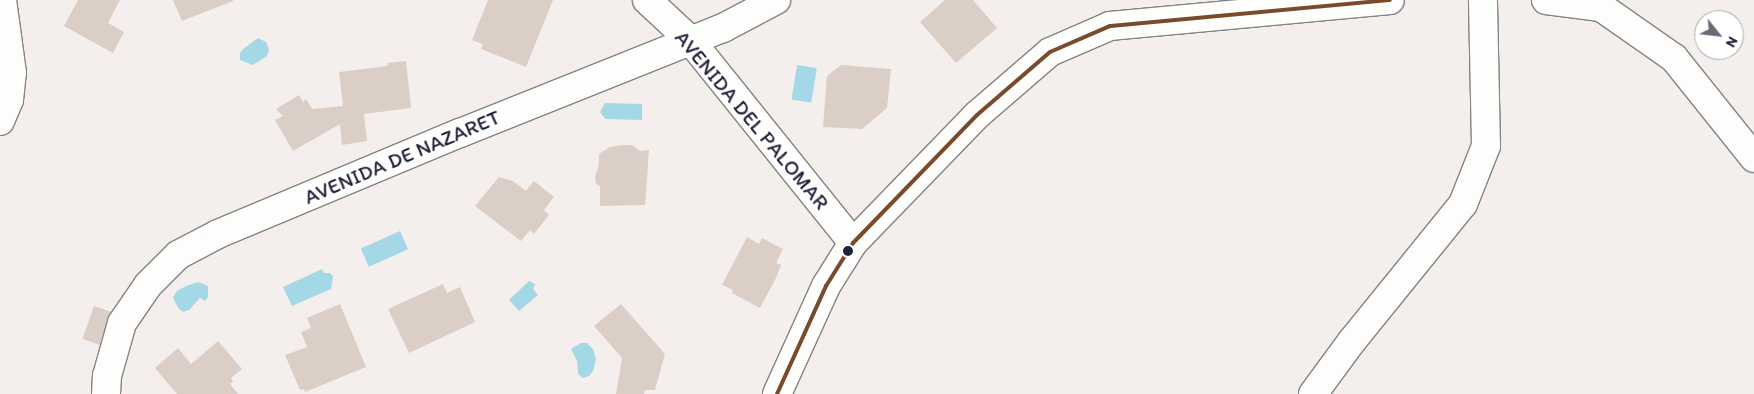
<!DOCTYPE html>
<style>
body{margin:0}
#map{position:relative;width:1754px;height:394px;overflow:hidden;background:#f4efec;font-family:Itim,sans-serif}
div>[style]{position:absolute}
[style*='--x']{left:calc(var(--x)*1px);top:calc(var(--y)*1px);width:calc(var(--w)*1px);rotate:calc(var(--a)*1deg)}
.water>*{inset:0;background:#a5d8e6;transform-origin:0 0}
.building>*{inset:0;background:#dacec7;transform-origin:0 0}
.roads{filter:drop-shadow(1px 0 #858386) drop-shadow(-1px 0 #858386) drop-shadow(0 1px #858386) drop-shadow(0 -1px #858386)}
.street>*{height:28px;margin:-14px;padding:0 14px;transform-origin:14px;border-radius:14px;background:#fdfdfc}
.bus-1>*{height:4px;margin:-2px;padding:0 2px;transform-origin:2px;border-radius:2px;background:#7a4b2a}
.dots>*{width:14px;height:14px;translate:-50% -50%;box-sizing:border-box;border:2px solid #fff;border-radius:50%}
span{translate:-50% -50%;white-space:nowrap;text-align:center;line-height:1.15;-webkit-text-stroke:5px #fff;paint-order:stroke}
.street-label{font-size:21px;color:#22223b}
.north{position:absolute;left:1694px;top:10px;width:50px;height:50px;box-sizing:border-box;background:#fff;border:1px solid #a7a7b1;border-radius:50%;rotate:119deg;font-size:14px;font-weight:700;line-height:20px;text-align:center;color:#22223b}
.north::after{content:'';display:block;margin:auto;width:18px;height:22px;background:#6c6a79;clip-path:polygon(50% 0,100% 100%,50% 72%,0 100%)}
</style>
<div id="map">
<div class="water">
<i style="clip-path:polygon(258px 38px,266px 42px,269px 50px,267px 56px,253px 65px,240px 60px,240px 53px,243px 49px)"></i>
<i style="left:797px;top:65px;width:20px;height:35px;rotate:9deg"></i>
<i style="clip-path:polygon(605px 103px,642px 104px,642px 120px,605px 119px,600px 112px)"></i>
<i style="left:400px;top:231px;width:20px;height:43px;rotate:66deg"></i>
<i style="clip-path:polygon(322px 269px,324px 273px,330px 273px,333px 276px,331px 289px,292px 306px,283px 287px)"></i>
<i style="clip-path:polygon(529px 281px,535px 284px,533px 289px,538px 295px,519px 311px,509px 300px)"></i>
<i style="clip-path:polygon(198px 282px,208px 286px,208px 297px,205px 301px,200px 298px,189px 310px,183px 312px,178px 308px,173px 297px,177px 291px,186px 286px)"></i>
<i style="clip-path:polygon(581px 343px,587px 343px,593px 349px,596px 359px,593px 371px,589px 376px,583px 378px,578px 374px,577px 361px,571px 349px)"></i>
</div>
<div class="building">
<i style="clip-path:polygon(78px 0,120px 0,108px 23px,124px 32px,113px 53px,64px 26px)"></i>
<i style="clip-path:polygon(173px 0,233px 0,233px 1px,182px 21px)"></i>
<i style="clip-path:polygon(488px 0,553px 0,526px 67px,481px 49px,483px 44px,472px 40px)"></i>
<i style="clip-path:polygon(945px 0,973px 0,997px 28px,956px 63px,920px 22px)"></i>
<i style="clip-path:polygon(406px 61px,411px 108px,364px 114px,367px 141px,342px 145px,340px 124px,293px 151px,275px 120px,283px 116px,276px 109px,299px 95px,303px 102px,306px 99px,312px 109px,343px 106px,339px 72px,388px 66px,387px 63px)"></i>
<i style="clip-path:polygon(841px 65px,891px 69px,887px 108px,862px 129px,823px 127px,827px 76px)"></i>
<i style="clip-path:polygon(622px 145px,632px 145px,640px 151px,649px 150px,645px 205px,600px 206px,600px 186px,596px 184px,595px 177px,599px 164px,599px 154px,610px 147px)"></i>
<i style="clip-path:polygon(499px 177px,513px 181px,526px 191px,534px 181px,554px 197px,544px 210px,549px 215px,534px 234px,530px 230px,521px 241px,475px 206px)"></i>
<i style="clip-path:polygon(747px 237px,759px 244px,762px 238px,783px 249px,776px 263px,781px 265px,776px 278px,760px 308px,732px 293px,733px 290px,722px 285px)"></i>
<i style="clip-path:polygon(443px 284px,447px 293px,460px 287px,475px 322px,409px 353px,388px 309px)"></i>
<i style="clip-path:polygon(340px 304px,366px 367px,305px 392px,304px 389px,300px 390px,285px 355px,307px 347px,301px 332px,311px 328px,307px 318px)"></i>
<i style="clip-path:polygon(621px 304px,665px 354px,655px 390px,645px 390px,644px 394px,616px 394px,622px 358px,594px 326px)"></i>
<i style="left:94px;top:306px;width:18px;height:35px;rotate:19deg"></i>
<i style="clip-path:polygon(218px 341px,242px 369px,231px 378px,233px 381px,230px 384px,238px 394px,177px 394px,155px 368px,178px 348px,191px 364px)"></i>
</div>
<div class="roads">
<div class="street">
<i style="--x:647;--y:0;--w:59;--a:42.9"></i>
<i style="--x:690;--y:40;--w:260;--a:51.2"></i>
<i style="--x:1546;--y:0;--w:55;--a:7.3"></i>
<i style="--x:1601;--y:7;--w:89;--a:34.9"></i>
<i style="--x:1674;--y:58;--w:128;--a:51.3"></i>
<i style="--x:0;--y:121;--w:23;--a:-67"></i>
<i style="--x:9;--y:100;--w:27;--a:-84"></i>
<i style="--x:12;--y:73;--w:74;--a:-97.8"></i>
<i style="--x:106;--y:394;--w:18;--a:-87"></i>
<i style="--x:107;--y:376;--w:55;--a:-74.2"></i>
<i style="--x:122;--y:323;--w:46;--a:-55.6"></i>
<i style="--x:148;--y:285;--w:42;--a:-45"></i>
<i style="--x:178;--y:255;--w:45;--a:-27.7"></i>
<i style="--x:218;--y:234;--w:262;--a:-22.7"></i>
<i style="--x:460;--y:133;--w:283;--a:-21.8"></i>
<i style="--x:723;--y:28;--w:60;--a:-27.8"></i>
<i style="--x:777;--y:394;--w:119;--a:-65.6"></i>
<i style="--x:826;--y:286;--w:51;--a:-57.9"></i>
<i style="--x:853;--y:243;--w:178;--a:-45.9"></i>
<i style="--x:977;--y:115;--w:96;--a:-40.8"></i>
<i style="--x:1050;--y:52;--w:65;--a:-23.4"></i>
<i style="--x:1110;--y:26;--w:281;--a:-5.3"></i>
<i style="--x:1313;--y:394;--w:66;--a:-53.7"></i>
<i style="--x:1352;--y:341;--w:176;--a:-51"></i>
<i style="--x:1463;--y:204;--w:62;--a:-68.4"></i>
<i style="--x:1486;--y:146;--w:146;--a:-91.2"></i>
</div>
</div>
<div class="bus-1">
<i style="--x:777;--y:394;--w:119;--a:-65.6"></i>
<i style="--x:826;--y:286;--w:51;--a:-57.9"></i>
<i style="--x:853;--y:243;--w:178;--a:-45.9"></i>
<i style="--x:977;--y:115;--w:96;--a:-40.8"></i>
<i style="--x:1050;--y:52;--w:65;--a:-23.4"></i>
<i style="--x:1110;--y:26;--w:281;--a:-5.3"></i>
</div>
<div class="dots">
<i style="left:848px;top:251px;background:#22223b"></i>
</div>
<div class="street-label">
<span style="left:752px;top:120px;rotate:50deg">AVENIDA DEL PALOMAR</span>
<span style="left:402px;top:157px;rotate:-23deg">AVENIDA DE NAZARET</span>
</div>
<div class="north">N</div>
</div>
